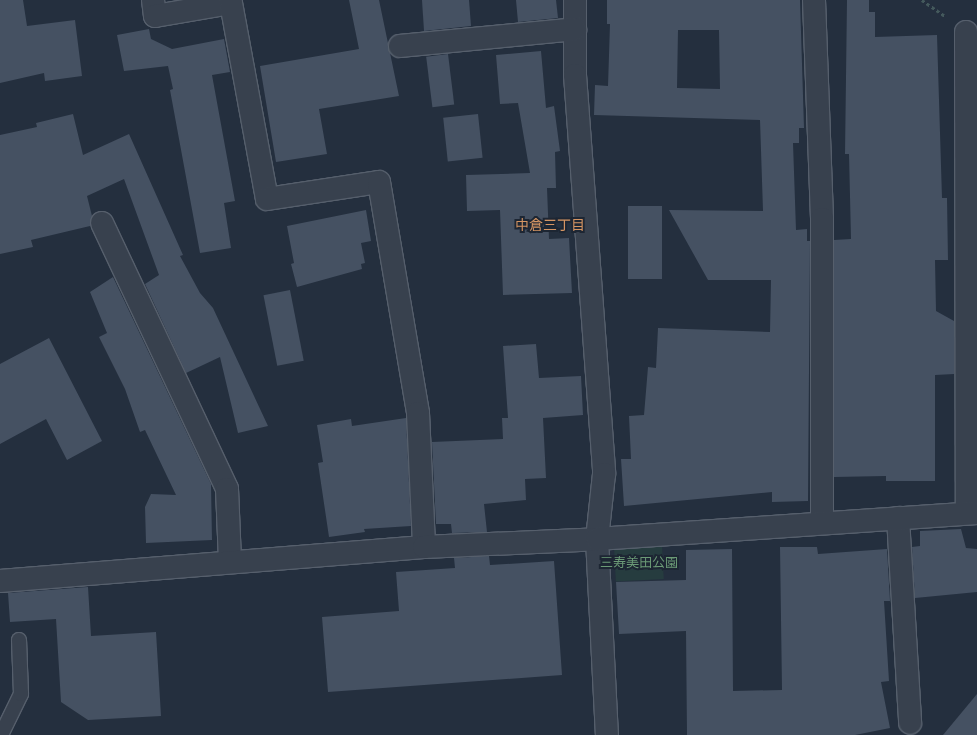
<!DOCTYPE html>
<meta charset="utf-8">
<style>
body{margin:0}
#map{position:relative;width:977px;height:735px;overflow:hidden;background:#242f3e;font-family:"Sofia Sans Condensed","Noto Sans JP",sans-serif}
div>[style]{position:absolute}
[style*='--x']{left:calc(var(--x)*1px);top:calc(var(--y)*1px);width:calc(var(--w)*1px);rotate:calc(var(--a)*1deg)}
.green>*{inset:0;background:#263c3f;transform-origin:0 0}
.building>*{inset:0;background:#455162;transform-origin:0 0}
.path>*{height:2.5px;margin-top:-1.25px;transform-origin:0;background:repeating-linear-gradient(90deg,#44595c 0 3px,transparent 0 6px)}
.roads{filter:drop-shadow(1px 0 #565f6c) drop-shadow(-1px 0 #565f6c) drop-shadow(0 1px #565f6c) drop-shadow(0 -1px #565f6c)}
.service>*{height:14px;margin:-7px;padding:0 7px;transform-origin:7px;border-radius:7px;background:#38414e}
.minor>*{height:22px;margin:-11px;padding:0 11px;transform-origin:11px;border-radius:11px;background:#38414e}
span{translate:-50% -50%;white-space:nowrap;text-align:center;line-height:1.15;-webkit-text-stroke:4px #1d2633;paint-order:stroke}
.park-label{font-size:13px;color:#6b9a76}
.neighbourhood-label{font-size:14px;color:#d59563}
</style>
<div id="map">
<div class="green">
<i style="left:662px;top:545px;width:34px;height:48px;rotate:87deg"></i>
</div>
<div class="building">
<i style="clip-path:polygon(0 0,23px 0,27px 26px,75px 20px,82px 76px,45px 81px,44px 73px,0 83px)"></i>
<i style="clip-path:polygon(349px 0,379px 0,399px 96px,319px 109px,327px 154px,276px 162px,260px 66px,359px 49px)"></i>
<i style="clip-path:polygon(422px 0,469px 0,471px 26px,424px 31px)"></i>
<i style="clip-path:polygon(516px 0,556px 0,558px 18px,518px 22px)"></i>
<i style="clip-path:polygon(evenodd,607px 0,800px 0,804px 128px,799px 128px,799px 143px,793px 143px,796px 230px,807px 229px,807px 241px,810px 241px,808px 501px,772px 502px,772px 492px,624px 506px,621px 459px,631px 459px,629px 416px,644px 415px,648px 367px,656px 368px,658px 328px,770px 332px,771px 280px,708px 280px,669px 210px,763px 211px,760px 120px,594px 115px,595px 85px,608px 86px,610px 24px,607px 24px,607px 0,678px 30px,719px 30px,720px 89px,677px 88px,678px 30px)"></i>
<i style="clip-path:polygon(847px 0,869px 0,869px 12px,875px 12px,875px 37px,937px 35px,942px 198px,947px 198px,948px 260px,935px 260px,936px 311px,954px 321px,954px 374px,935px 375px,935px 481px,886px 481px,886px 476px,834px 477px,834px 240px,851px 239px,849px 154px,845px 154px)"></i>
<i style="clip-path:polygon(149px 29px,151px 39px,172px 49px,224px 39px,230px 72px,212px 75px,235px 201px,224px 203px,231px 248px,200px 253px,170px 90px,173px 89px,168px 66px,124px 71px,117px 35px)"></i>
<i style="clip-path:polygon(541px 51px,546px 108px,554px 106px,560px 151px,555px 152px,556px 188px,547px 188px,549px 239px,569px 238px,572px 293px,503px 295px,500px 210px,467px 211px,466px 175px,530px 173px,518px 103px,500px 104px,496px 55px)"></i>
<i style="left:448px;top:54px;width:51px;height:22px;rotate:83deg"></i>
<i style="clip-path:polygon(73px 114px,83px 155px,129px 134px,183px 255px,180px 256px,200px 293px,213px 308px,268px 426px,238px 433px,220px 357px,186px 373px,145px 284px,159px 275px,124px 179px,87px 196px,92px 216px,90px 226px,31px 240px,33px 247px,0 254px,0 135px,37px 127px,36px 123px)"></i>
<i style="left:478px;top:114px;width:44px;height:35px;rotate:84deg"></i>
<i style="left:628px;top:206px;width:34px;height:73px"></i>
<i style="clip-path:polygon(366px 210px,371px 241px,361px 243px,365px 263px,361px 264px,362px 269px,297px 287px,291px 264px,294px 263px,287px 226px)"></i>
<i style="clip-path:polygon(113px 277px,211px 484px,212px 540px,146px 543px,145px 507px,151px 494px,176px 495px,145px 430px,140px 432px,125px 389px,99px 337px,107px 333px,90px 292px)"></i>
<i style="left:290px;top:290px;width:72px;height:27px;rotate:79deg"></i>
<i style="clip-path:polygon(49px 338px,102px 441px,67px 460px,46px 419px,0 444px,0 364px)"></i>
<i style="clip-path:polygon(536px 344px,539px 378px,581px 376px,583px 415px,543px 418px,546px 478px,525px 479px,526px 500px,484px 504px,487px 532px,452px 533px,451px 524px,436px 524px,432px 442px,503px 439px,502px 418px,508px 418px,503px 346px)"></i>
<i style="clip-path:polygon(406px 418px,411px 526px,364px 529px,365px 532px,329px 537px,318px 463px,323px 462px,317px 425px,351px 419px,352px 426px)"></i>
<i style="clip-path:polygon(961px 529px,966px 548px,977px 549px,977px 592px,915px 598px,912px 547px,920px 546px,920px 531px)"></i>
<i style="clip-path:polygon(780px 547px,817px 547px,818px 554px,887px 549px,890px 601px,884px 601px,889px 681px,881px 682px,890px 728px,855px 735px,687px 735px,686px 631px,619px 634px,616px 582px,686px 580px,686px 550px,732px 549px,733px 691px,782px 690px)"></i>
<i style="clip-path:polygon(489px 556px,490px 565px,554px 561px,562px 675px,328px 692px,322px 617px,399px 611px,396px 572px,455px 568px,454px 558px)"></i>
<i style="clip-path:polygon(88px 587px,91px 636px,156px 632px,161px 716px,88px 720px,61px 702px,56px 619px,10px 622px,8px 593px)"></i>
<i style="clip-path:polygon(977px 694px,977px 735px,943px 735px)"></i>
</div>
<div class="path">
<i style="--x:922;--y:0;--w:29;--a:35"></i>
</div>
<div class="roads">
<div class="service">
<i style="--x:1;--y:735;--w:46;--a:-64"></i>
<i style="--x:21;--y:694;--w:54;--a:-92.1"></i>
</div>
<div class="minor">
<i style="--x:153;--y:0;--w:16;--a:83"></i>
<i style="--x:155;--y:16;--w:77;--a:-9.7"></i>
<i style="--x:231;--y:3;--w:199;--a:79.6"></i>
<i style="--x:267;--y:199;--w:113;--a:-8.6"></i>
<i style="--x:379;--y:182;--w:234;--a:80.4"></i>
<i style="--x:418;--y:413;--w:134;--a:87.4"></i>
<i style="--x:575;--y:0;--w:75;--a:90"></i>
<i style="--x:575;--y:75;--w:400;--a:85.8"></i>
<i style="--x:604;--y:474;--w:65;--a:96.1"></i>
<i style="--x:597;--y:539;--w:196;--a:87.1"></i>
<i style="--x:814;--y:0;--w:219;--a:87.9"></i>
<i style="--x:822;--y:219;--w:303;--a:90"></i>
<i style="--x:966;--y:32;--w:481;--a:89.9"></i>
<i style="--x:400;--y:46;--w:176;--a:-5.5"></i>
<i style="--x:102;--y:223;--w:294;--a:64.8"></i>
<i style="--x:227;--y:489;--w:73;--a:87.6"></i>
<i style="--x:898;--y:518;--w:205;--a:86.6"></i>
<i style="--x:0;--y:581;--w:425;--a:-4.6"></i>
<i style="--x:424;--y:547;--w:173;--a:-2.6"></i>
<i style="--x:597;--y:539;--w:381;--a:-3.9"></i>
</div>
</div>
<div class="park-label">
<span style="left:639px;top:563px">三寿美田公園</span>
</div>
<div class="neighbourhood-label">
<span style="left:550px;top:226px">中倉三丁目</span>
</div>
</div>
